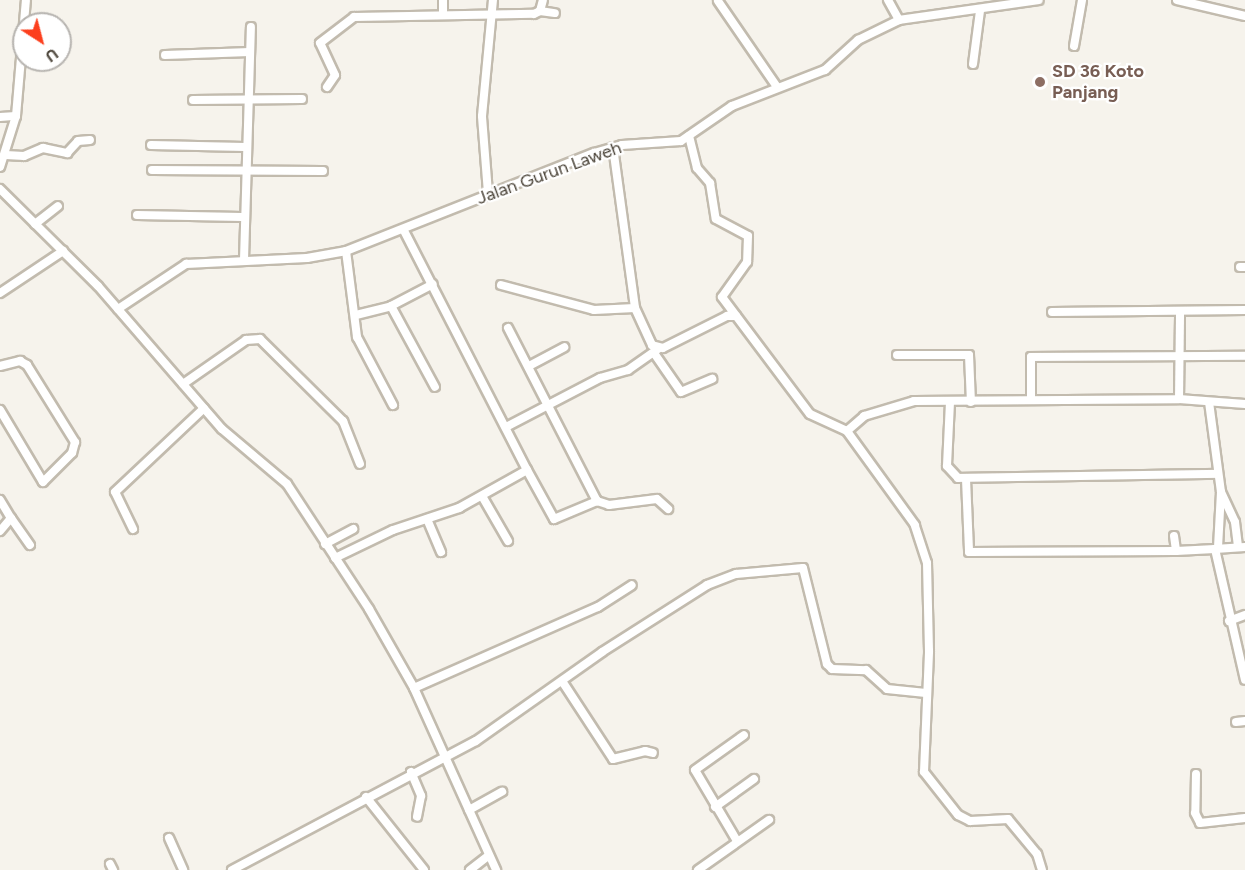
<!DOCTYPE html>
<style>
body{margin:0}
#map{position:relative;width:1245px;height:870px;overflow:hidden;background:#f6f3ec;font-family:Figtree,sans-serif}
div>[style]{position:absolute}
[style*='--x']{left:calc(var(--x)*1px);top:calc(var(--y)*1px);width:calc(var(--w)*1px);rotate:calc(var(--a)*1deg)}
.roads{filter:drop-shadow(2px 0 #c2bbae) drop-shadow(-2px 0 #c2bbae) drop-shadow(0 2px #c2bbae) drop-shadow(0 -2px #c2bbae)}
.street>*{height:8px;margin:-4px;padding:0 4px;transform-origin:4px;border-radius:4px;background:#fff}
.dots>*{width:16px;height:16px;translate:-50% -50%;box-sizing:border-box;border:3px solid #fff;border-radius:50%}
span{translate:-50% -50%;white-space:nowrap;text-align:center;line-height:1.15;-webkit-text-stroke:4.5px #fff;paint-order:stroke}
.education-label{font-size:18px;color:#785e54;font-weight:700}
.left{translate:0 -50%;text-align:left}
.street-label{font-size:18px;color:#4b4439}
.north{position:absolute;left:12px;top:12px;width:60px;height:60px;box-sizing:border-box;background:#fff;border:2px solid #b7b4b0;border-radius:50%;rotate:144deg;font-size:16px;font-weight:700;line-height:24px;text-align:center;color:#4b4439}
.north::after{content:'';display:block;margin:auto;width:21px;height:27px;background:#fc3f1d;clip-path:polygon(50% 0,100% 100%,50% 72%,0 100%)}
</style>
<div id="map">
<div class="roads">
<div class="street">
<i style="--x:443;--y:0;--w:15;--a:90"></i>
<i style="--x:888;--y:0;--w:23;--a:61"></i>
<i style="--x:1177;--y:0;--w:70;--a:13.2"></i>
<i style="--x:718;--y:1;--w:104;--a:55.5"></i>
<i style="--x:540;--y:11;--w:15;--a:8"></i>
<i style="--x:1074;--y:46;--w:47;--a:-80.1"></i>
<i style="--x:165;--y:55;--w:85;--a:-2"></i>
<i style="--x:973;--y:64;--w:53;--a:-82.5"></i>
<i style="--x:327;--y:87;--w:14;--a:-56"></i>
<i style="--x:335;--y:75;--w:35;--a:-115"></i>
<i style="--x:320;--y:43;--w:43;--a:-37.4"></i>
<i style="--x:354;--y:17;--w:180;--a:-1"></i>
<i style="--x:534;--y:14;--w:7;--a:-27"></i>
<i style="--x:540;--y:11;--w:11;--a:-75"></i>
<i style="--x:193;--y:100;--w:109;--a:-0.5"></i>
<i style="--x:0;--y:117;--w:16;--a:-4"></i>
<i style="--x:689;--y:136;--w:33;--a:76"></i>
<i style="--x:697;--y:168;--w:20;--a:49"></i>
<i style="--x:710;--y:183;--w:36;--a:81"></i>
<i style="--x:716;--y:219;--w:36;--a:28"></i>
<i style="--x:748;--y:236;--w:26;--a:92"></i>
<i style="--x:747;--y:262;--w:43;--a:125.5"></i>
<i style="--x:722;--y:297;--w:146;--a:53.1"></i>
<i style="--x:810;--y:414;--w:41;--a:24.7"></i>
<i style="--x:151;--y:145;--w:94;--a:1.2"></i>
<i style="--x:613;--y:147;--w:162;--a:82.2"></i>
<i style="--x:635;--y:308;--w:41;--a:65.3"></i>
<i style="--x:652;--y:345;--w:11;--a:15"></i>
<i style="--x:663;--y:348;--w:72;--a:-26.6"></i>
<i style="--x:727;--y:316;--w:9;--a:0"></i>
<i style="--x:6;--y:155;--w:18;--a:3"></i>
<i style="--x:24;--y:156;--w:21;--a:-23"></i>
<i style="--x:43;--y:148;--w:25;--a:12"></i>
<i style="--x:67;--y:153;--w:16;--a:-47"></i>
<i style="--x:78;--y:141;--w:12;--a:-5"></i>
<i style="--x:0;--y:167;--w:53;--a:-72.6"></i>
<i style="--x:16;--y:116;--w:116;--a:-85.1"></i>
<i style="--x:152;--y:170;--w:171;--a:0.3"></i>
<i style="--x:0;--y:189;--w:138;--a:44.7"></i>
<i style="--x:98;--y:286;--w:189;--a:49.1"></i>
<i style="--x:222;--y:429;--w:85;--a:40.2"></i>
<i style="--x:287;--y:484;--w:149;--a:56.7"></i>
<i style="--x:369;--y:609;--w:91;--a:60.3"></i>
<i style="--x:414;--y:688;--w:200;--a:65.7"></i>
<i style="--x:488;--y:193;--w:77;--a:-94.5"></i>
<i style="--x:482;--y:116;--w:117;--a:-84.6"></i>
<i style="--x:137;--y:215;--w:105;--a:1.1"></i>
<i style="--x:35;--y:224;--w:29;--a:-38"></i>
<i style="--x:346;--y:251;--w:87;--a:82.7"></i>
<i style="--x:357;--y:337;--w:77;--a:62.1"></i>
<i style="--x:244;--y:260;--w:233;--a:-88.3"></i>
<i style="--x:1240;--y:267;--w:5;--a:0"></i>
<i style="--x:501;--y:285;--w:96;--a:15"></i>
<i style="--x:594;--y:310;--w:41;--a:-2.8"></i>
<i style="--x:0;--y:293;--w:76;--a:-33.7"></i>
<i style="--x:391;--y:306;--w:92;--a:61.5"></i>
<i style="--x:118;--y:309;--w:82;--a:-33.5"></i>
<i style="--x:186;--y:264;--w:121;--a:-2.8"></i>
<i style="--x:307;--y:258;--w:40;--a:-10"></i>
<i style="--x:346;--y:251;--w:267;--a:-21.6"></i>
<i style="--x:594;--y:153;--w:29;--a:-16"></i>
<i style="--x:622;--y:145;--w:59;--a:-3.9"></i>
<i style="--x:681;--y:141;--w:62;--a:-34.5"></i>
<i style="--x:732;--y:106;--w:100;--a:-21.2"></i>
<i style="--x:825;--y:70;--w:45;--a:-42.3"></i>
<i style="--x:858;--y:40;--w:46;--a:-26"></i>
<i style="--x:899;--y:20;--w:141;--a:-8.1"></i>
<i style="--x:1052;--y:312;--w:193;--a:-0.6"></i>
<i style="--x:356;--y:315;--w:36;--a:-14"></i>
<i style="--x:391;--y:306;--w:47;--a:-27.6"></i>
<i style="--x:508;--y:328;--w:195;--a:62.8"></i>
<i style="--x:597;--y:501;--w:13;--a:18"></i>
<i style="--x:609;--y:505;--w:48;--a:-7.1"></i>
<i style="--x:657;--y:499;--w:15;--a:42"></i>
<i style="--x:654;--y:353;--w:47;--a:55.3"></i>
<i style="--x:681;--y:392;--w:34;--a:-23"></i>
<i style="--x:897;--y:355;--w:72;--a:0"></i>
<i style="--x:969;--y:355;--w:47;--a:87.6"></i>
<i style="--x:0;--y:366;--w:21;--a:-14"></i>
<i style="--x:20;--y:361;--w:8;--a:30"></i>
<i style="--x:27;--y:365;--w:91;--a:58.1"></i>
<i style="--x:75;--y:442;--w:11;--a:105"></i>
<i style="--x:72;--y:453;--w:41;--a:135"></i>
<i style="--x:43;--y:482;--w:84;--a:-120.8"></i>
<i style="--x:529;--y:366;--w:40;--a:-28"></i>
<i style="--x:183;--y:384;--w:77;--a:-34.9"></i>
<i style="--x:246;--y:340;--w:14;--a:-4"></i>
<i style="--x:260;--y:339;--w:117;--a:44.7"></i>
<i style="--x:343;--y:421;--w:46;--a:68.4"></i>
<i style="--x:1179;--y:399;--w:88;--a:-89.3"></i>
<i style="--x:1031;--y:400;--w:43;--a:-90"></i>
<i style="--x:1031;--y:357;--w:214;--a:-0.3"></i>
<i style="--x:950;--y:402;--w:64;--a:92.7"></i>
<i style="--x:947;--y:466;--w:16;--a:47"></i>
<i style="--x:958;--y:478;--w:260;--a:-0.9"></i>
<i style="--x:1209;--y:402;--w:91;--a:82.4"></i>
<i style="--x:1221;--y:492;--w:56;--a:93.1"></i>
<i style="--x:506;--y:427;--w:106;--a:-27.5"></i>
<i style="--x:600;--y:378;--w:29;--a:-16"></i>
<i style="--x:628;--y:370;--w:37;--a:-35"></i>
<i style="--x:527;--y:470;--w:56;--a:61.1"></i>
<i style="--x:554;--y:519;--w:47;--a:-22.7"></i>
<i style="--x:966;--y:479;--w:73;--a:87.6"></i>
<i style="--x:969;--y:552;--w:207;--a:-0.3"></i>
<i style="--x:1221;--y:492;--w:33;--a:65"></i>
<i style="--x:1235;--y:522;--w:24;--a:83"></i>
<i style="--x:482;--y:496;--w:52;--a:60"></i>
<i style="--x:0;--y:500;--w:21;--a:59"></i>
<i style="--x:11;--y:518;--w:17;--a:130"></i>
<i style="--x:11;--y:518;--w:33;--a:55"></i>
<i style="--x:427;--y:519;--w:36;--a:67"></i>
<i style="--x:133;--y:529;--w:41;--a:-115.9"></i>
<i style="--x:115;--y:492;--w:122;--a:-43.3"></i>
<i style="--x:1174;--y:536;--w:15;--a:82"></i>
<i style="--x:1176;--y:551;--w:39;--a:-3"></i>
<i style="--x:325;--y:544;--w:32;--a:-28"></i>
<i style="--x:1245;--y:547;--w:30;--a:176"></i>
<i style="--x:1215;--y:549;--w:134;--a:77.1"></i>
<i style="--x:335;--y:558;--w:64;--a:-25.8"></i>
<i style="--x:393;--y:530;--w:70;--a:-18.4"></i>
<i style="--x:459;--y:508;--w:78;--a:-29.2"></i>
<i style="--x:527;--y:470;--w:271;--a:-117.2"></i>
<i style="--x:1229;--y:621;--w:17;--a:-21"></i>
<i style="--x:562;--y:681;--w:93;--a:56.8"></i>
<i style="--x:613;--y:759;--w:33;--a:-14"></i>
<i style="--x:645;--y:751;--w:8;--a:14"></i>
<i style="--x:414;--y:688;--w:201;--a:-23.8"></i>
<i style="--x:598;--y:607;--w:40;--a:-32.9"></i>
<i style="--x:1236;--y:722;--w:9;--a:-6"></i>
<i style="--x:411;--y:772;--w:26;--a:67"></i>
<i style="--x:421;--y:796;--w:21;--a:101"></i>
<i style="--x:1196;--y:774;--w:39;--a:91"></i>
<i style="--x:1195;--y:813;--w:11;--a:63"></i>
<i style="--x:1200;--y:823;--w:45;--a:-6.3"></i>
<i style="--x:366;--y:797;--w:93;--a:51.5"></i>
<i style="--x:715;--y:807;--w:48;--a:-35.7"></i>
<i style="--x:469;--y:810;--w:38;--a:-29"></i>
<i style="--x:169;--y:838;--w:35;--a:66"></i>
<i style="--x:737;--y:841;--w:82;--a:-120.6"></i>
<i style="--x:695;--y:770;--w:60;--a:-35.5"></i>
<i style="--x:110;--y:864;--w:7;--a:63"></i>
<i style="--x:232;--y:870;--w:276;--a:-27.9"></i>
<i style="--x:476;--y:741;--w:154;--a:-35.2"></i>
<i style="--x:602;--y:652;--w:125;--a:-32.5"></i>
<i style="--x:707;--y:585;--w:31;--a:-21"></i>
<i style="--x:736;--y:574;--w:67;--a:-5.1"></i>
<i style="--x:803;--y:568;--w:99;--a:76"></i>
<i style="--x:827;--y:664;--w:7;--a:45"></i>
<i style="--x:832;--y:669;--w:34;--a:2"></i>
<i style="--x:866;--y:670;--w:28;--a:42"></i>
<i style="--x:887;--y:689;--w:39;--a:6"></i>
<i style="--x:470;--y:870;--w:23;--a:-38"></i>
<i style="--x:698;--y:870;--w:87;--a:-35.2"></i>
<i style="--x:1042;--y:870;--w:17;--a:-107"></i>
<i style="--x:1037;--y:854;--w:45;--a:-129.6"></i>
<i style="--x:1008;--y:819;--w:38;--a:177"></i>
<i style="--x:970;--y:821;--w:13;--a:-153"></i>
<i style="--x:958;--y:815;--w:55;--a:-128.3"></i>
<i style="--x:924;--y:772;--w:121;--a:-87.6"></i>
<i style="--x:929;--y:651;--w:88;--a:-91.3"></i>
<i style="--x:927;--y:563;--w:40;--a:-108"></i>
<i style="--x:915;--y:525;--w:116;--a:-125.9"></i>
<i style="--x:847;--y:431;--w:23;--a:-41"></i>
<i style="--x:864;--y:416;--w:52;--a:-16.7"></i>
<i style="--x:914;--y:401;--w:265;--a:-0.4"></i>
<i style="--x:1179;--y:399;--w:66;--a:4.3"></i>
</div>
</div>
<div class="dots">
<i style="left:1040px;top:82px;background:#8d6e63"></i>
</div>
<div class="education-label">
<span class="left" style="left:1052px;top:82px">SD 36 Koto<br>Panjang</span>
</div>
<div class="street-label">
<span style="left:549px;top:173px;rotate:-20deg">Jalan Gurun Laweh</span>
</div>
<div class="north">U</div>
</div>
